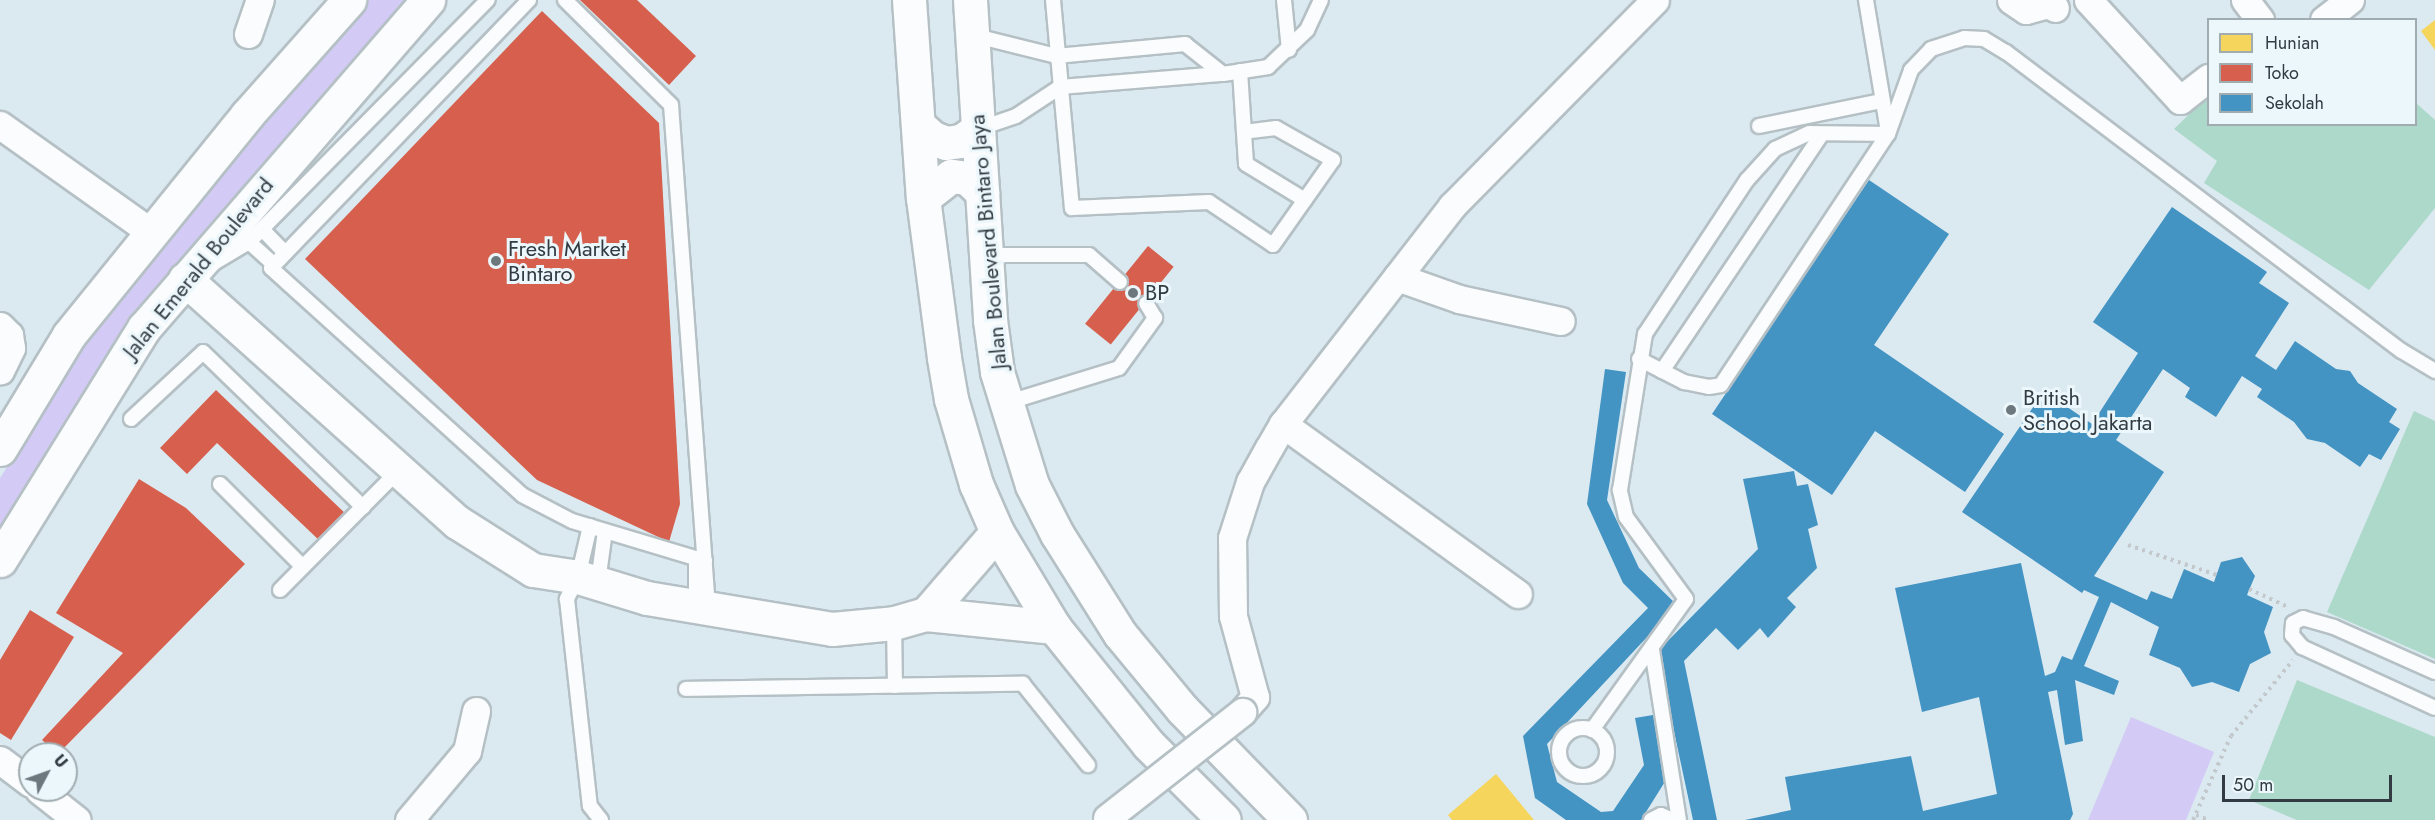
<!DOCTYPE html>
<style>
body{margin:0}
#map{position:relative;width:2435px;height:820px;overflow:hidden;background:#dbe9f0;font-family:Jost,sans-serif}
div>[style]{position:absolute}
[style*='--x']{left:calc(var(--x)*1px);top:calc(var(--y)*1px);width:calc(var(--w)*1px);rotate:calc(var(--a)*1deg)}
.green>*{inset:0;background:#add9ca}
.water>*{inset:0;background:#d3cbf5}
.homes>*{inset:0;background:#f6d55c}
.shops>*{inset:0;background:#d6604d;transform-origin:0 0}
.schools>*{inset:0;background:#4393c3}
.river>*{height:40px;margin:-20px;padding:0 20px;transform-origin:20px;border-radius:20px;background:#d3cbf5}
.path>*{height:4px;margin-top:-2px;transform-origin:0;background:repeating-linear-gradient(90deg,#c2c8cb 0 3px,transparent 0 7.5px)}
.roads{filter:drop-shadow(2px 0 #b5c0c5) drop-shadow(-2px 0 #b5c0c5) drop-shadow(0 2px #b5c0c5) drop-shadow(0 -2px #b5c0c5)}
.lane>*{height:14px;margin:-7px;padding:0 7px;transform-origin:7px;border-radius:7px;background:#fafcfd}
.lane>.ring{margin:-7px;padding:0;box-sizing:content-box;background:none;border:14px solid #fafcfd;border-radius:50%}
.street>*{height:27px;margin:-13.5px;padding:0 13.5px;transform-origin:13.5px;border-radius:13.5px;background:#fafcfd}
.secondary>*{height:33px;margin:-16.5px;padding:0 16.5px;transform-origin:16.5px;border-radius:16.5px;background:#fafcfd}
.primary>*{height:33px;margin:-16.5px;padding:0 16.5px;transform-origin:16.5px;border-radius:16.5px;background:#fafcfd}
.bridges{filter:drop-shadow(2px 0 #b5c0c5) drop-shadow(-2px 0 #b5c0c5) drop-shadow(0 2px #b5c0c5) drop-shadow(0 -2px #b5c0c5)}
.street-bridge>*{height:27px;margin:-13.5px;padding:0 13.5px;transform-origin:13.5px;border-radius:13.5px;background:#fafcfd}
.dots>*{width:16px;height:16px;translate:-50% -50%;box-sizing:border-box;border:3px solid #ecf7fc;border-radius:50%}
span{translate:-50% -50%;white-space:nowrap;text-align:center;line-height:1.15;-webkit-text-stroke:6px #ecf7fc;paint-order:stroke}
.street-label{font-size:22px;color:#313b41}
.poi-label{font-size:22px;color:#313b41}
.left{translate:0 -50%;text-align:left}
.legend{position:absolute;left:2207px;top:18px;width:210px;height:108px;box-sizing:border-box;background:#ecf7fc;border:2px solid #a1acb1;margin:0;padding:8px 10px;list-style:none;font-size:18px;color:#313b41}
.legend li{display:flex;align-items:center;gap:12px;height:30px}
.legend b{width:30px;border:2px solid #a1acb1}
.north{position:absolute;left:18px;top:742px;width:60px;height:60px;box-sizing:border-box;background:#ecf7fc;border:2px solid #a1acb1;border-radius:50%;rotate:49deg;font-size:16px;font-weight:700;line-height:24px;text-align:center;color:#313b41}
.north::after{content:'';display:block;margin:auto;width:21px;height:27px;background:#6c787e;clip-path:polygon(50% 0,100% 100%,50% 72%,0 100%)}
.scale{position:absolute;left:2222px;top:775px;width:170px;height:27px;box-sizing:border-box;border:3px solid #313b41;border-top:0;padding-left:8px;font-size:18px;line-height:21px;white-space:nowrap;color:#313b41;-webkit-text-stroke:4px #ecf7fc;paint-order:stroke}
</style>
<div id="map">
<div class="green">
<i style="clip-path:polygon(2208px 96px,2208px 124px,2416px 124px,2416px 103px,2435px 120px,2435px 208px,2369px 290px,2204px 183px,2217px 161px,2174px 129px)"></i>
<i style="clip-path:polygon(2414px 411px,2435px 421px,2435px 659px,2327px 612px)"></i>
<i style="clip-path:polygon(2297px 680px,2435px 737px,2435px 820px,2297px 820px,2249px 800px)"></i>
</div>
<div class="water">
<i style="clip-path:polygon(2131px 717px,2214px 752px,2186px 820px,2088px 820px)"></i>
</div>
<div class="homes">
<i style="clip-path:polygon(2435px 20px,2435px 50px,2421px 31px)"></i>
<i style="clip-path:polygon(1496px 774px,1534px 820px,1452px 820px,1448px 815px)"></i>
</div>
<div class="shops">
<i style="clip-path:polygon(580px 0,637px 0,696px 56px,669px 85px)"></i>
<i style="clip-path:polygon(542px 11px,659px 123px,680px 504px,669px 542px,537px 480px,305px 259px)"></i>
<i style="left:1148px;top:246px;width:33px;height:100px;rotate:39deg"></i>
<i style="clip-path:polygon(216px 390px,348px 516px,322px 543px,217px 443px,187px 474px,160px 448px)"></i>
<i style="clip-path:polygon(139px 479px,186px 508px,245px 564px,58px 754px,42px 740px,123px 653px,56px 613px)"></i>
<i style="clip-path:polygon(30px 610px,74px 637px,11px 740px,0 733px,0 660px)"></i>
</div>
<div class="schools">
<i style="clip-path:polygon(1869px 180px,1949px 234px,1874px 345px,2004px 434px,1965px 492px,1875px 431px,1832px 495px,1712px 414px)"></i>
<i style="clip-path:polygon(2172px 207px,2267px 272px,2259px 283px,2289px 303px,2255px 356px,2276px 370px,2295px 341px,2336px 369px,2350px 371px,2358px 383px,2397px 409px,2389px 422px,2400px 429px,2381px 460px,2369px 454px,2360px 467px,2325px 443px,2307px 439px,2294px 422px,2257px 397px,2262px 389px,2242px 376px,2216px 417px,2185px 397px,2190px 388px,2163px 369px,2116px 440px,2164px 472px,2094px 576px,2147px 600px,2151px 591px,2172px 599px,2184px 569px,2214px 582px,2221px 562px,2242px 557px,2255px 576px,2247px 595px,2273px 607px,2264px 632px,2271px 653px,2250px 664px,2239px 692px,2212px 682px,2192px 687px,2180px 668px,2149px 655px,2159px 627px,2111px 602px,2084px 666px,2119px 681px,2114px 695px,2075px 680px,2083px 741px,2065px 745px,2057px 690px,2048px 692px,2073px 814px,2070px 820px,1745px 820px,1791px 810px,1785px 777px,1911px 756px,1923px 811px,1997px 794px,1979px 697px,1922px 712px,1895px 588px,2021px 563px,2045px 676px,2055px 672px,2062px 656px,2072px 660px,2099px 597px,2084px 590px,2082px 593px,1962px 512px,2044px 391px,2092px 424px,2138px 353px,2093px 322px)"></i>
<i style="clip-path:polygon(1605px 369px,1626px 372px,1607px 500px,1639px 568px,1677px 605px,1547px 744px,1557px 782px,1601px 812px,1613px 811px,1644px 765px,1635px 718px,1659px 714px,1671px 772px,1641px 820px,1566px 820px,1535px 798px,1523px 736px,1648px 608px,1623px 583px,1587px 504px)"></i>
<i style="clip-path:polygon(1794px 471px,1797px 486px,1808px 484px,1818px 525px,1808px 529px,1817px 568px,1787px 598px,1796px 607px,1768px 638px,1760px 628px,1738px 650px,1716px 628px,1684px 661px,1717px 820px,1693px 820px,1657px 652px,1758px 549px,1743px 479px)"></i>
</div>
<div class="river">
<i style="--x:0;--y:516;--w:273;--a:-57.9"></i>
<i style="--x:145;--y:285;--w:321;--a:-49.4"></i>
<i style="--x:354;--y:41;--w:61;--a:-42.3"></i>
</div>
<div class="path">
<i style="--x:2128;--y:545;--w:94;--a:18.6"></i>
<i style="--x:2249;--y:589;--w:43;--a:24.8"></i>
<i style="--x:2196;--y:815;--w:14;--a:21"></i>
<i style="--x:2193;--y:820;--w:92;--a:-65.7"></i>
<i style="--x:2231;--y:736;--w:98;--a:-50.8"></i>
</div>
<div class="roads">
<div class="lane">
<i style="--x:529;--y:0;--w:372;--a:133.9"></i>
<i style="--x:271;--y:268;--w:338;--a:42.1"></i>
<i style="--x:522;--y:495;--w:56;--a:27.5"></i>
<i style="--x:572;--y:521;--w:139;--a:16.7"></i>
<i style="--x:565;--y:0;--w:149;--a:44.7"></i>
<i style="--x:671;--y:105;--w:504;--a:85.79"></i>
<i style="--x:1053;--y:0;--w:209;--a:84.8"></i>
<i style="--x:1072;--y:208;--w:137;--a:-2.5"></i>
<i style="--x:1209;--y:202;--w:77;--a:33.9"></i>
<i style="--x:1273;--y:245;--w:104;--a:-54.8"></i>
<i style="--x:1333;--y:160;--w:65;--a:-150.7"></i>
<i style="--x:1276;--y:128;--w:32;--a:173"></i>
<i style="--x:1284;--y:0;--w:50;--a:84.3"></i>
<i style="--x:1866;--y:0;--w:134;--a:80.5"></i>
<i style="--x:972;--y:35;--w:87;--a:14"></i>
<i style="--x:1056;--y:56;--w:130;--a:-5.3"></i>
<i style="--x:1185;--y:44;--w:48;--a:38.3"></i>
<i style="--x:1240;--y:71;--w:93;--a:86.3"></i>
<i style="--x:1246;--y:164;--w:69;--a:31.4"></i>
<i style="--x:1759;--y:126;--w:126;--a:-11.5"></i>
<i style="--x:978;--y:129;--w:40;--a:-18.9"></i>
<i style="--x:1016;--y:116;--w:53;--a:-33.4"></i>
<i style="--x:1060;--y:87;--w:164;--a:-4.6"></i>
<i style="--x:1223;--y:74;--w:46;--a:-8.8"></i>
<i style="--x:1268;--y:67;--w:54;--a:-43.5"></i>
<i style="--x:1307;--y:30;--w:33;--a:-65"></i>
<i style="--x:262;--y:229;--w:32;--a:46"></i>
<i style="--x:249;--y:242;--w:31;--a:42"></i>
<i style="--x:986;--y:255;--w:103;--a:0"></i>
<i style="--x:1089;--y:255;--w:41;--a:41.1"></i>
<i style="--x:209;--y:266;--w:47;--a:-31"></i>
<i style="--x:249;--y:242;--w:340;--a:-45.4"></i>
<i style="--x:1639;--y:359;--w:51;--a:27.1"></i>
<i style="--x:1684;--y:382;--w:25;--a:11"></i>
<i style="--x:1709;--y:387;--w:12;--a:-9"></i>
<i style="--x:1721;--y:385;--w:301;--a:-56.4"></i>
<i style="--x:1888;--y:134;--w:68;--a:-70.2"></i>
<i style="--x:1911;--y:70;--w:29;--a:-46"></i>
<i style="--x:1931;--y:49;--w:35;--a:-18"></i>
<i style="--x:1964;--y:38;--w:20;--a:3"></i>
<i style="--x:1984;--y:39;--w:26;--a:31"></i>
<i style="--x:2006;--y:52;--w:496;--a:37.1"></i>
<i style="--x:2402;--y:351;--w:39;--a:31"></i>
<i style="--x:1662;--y:371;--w:286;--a:-56"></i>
<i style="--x:1006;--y:403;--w:118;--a:-17.2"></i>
<i style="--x:1119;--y:368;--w:62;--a:-54.2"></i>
<i style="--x:1155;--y:318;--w:17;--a:-121"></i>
<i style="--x:131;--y:419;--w:98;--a:-42.9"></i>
<i style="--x:203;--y:352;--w:223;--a:44.1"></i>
<i style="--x:220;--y:484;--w:117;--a:45"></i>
<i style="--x:590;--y:526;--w:52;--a:103.2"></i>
<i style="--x:578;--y:577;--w:25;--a:117"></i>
<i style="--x:567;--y:599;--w:208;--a:83.7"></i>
<i style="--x:590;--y:806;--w:18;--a:52"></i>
<i style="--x:696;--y:558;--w:48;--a:90"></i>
<i style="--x:598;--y:582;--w:51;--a:-82.2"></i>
<i style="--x:280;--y:590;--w:169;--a:-45.2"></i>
<i style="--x:894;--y:623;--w:63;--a:89.1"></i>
<i style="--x:1652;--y:650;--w:172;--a:81"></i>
<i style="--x:2435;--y:672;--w:111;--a:-156"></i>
<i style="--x:2334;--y:627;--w:32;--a:-164"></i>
<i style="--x:2303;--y:618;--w:11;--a:153"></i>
<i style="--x:2293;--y:623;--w:12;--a:95"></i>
<i style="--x:2292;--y:635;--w:16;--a:50"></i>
<i style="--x:2302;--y:647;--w:146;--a:24.6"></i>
<i style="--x:686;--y:689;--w:337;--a:-0.9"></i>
<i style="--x:1023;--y:684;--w:104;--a:51.3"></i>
<i class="ring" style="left:1559px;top:728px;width:34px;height:34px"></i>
<i style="--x:1592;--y:730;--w:161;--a:-54.3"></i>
<i style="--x:1686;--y:599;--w:102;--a:-126.2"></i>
<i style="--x:1626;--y:517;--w:28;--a:-103"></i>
<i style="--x:1620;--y:490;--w:158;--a:-80.9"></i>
<i style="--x:1645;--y:334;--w:185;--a:-56.5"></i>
<i style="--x:1747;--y:180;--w:42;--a:-47.9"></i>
<i style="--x:1775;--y:149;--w:38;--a:-25"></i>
<i style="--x:1810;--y:133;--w:78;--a:0.7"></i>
<i style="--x:1651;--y:820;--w:11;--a:-27"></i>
<i style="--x:1661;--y:815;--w:13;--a:23"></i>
</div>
<div class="street">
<i style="--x:2011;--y:0;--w:18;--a:34"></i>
<i style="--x:2026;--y:10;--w:24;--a:-15"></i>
<i style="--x:2049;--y:4;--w:7;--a:34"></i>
<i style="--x:2088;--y:0;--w:136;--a:47.4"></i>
<i style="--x:2180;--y:100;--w:36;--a:-38"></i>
<i style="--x:2245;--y:0;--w:25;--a:53"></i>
<i style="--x:2324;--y:20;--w:33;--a:-38"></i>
<i style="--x:248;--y:34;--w:36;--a:-71"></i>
<i style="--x:0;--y:125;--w:186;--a:35.4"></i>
<i style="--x:1397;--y:277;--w:66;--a:19.5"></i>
<i style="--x:1459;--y:299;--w:104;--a:12.2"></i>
<i style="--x:0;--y:326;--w:13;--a:45"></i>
<i style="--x:9;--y:335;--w:13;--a:81"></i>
<i style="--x:11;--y:348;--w:25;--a:116"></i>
<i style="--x:1283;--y:424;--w:290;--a:35.9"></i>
<i style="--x:1242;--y:712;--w:20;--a:-49"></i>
<i style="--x:1255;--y:697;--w:84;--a:-105.2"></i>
<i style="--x:1233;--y:616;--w:78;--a:-90.7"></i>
<i style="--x:1232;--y:538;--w:59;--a:-72.2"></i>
<i style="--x:1250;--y:482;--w:39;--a:-61"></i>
<i style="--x:1269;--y:448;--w:28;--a:-60"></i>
<i style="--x:1283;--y:424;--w:276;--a:-52.2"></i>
<i style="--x:1452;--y:206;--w:289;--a:-45.4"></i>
<i style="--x:0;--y:760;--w:38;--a:37"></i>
<i style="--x:39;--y:790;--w:48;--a:38.3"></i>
<i style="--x:409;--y:820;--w:90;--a:-50"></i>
<i style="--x:467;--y:751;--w:41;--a:-77.3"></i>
</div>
<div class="secondary">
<i style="--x:185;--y:279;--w:365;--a:41.8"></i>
<i style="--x:457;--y:522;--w:90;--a:32.3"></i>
<i style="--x:533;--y:570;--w:46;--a:8.8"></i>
<i style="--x:578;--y:577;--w:72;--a:16.9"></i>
<i style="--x:647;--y:598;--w:188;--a:9.5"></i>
<i style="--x:832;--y:629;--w:62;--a:-5.5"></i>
<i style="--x:894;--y:623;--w:33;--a:-16"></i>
<i style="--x:926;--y:614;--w:129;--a:5.8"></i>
<i style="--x:0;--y:449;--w:133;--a:-58.8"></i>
<i style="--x:69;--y:335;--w:283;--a:-51"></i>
<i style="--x:247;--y:115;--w:154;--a:-48.4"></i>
<i style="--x:0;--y:560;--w:273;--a:-58.2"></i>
<i style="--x:144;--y:328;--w:434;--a:-49.1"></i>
<i style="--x:926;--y:614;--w:108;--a:-49.1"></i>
</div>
<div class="primary">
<i style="--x:909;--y:0;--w:198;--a:86"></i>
<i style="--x:923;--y:198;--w:161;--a:82.5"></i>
<i style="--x:944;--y:358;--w:42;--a:80.3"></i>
<i style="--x:951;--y:399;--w:89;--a:73.6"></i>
<i style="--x:976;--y:484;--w:52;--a:66.4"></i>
<i style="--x:997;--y:532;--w:111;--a:59"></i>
<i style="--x:1054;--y:627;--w:150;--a:51.2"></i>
<i style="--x:1148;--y:744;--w:107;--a:45"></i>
<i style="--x:970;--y:0;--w:321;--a:86.4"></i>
<i style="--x:990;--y:320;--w:52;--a:82.3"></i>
<i style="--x:997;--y:372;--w:118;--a:72.8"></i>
<i style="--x:1032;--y:485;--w:55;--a:63"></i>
<i style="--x:1057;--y:534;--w:118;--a:57.8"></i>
<i style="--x:1120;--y:634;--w:97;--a:50.4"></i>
<i style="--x:1182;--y:709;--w:155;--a:45.8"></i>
<i style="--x:918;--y:125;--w:20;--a:41"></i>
<i style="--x:933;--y:138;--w:14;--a:21"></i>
<i style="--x:946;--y:143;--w:15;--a:-8"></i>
<i style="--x:961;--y:141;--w:21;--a:-35"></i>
<i style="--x:923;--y:198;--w:36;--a:-38"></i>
<i style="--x:951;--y:176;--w:16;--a:7"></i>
<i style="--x:967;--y:178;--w:21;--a:43"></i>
</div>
</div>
<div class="bridges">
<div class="street-bridge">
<i style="--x:1107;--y:818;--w:172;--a:-38.1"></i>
</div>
</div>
<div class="dots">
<i style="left:496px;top:261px;background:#6c787e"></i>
<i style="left:1133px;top:293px;background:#6c787e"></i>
<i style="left:2011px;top:410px;background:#6c787e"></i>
</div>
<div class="street-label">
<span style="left:988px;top:242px;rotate:-95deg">Jalan Boulevard Bintaro Jaya</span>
<span style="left:198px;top:268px;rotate:-51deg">Jalan Emerald Boulevard</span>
</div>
<div class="poi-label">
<span class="left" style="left:508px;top:261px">Fresh Market<br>Bintaro</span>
<span class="left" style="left:1145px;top:293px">BP</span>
<span class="left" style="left:2023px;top:410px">British<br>School Jakarta</span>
</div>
<ul class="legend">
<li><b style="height:16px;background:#f6d55c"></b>Hunian</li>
<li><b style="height:16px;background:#d6604d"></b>Toko</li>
<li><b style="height:16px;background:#4393c3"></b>Sekolah</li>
</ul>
<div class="north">U</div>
<div class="scale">50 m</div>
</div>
